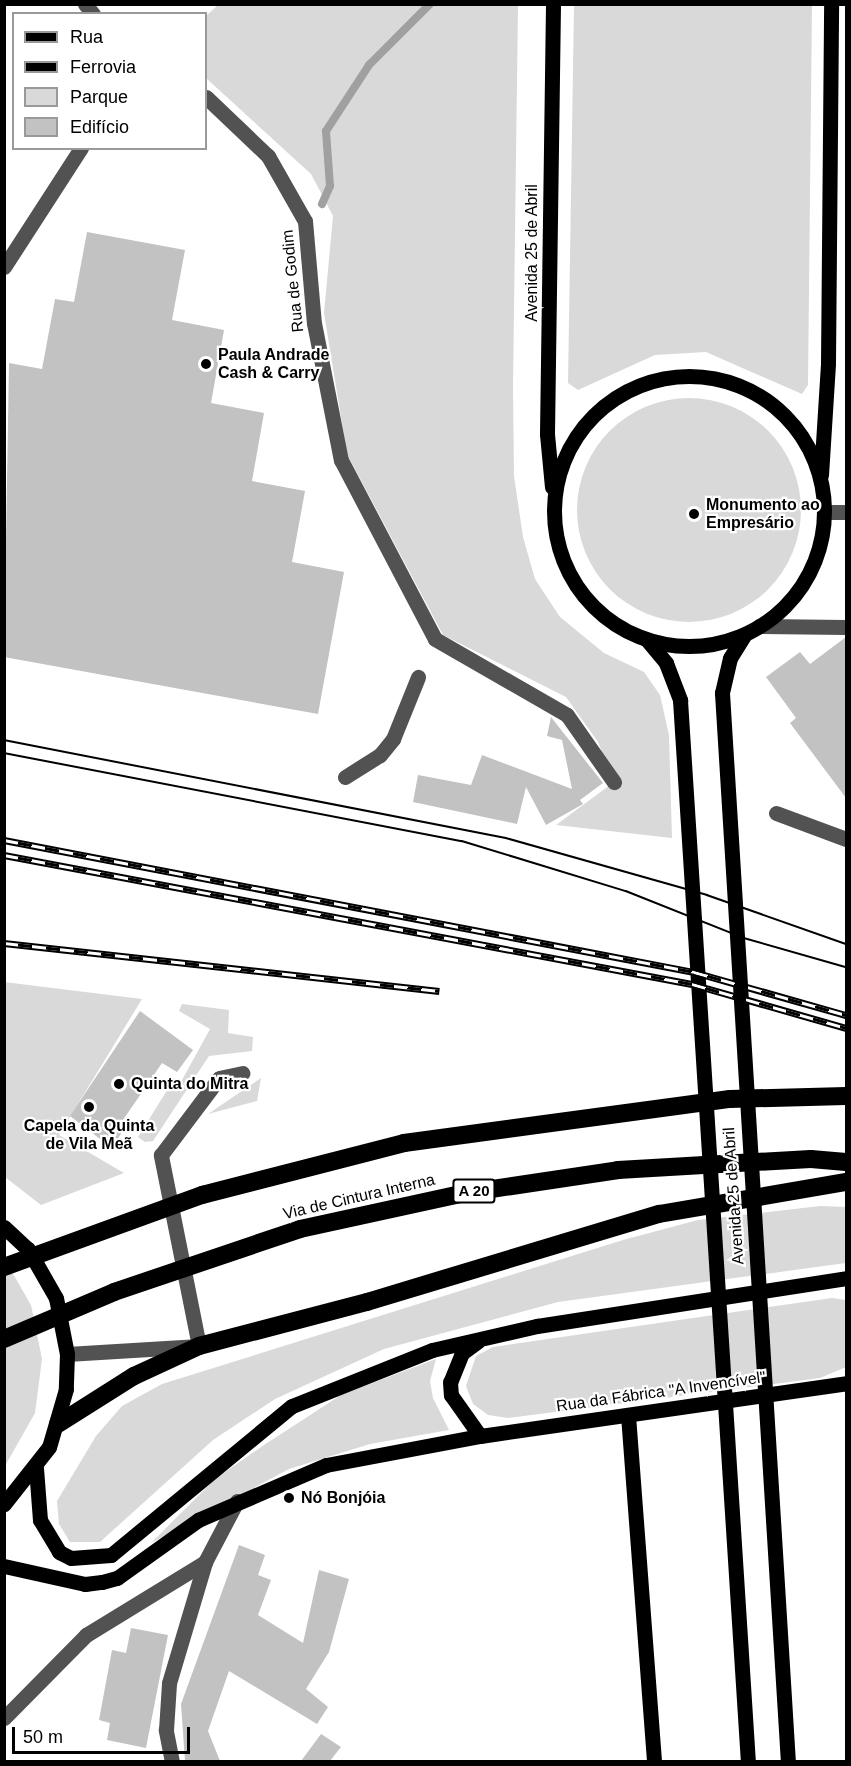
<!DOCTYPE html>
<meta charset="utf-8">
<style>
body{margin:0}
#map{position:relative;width:851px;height:1766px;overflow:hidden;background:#fff;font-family:Arial,sans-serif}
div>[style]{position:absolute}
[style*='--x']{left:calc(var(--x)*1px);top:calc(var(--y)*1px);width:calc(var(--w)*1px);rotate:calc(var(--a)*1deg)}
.green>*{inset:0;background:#d9d9d9}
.round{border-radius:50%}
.stream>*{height:8px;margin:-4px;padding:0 4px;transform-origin:4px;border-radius:4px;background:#a0a0a0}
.building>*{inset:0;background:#c2c2c2}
.minor>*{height:15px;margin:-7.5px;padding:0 7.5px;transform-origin:7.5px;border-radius:7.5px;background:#525252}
.major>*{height:15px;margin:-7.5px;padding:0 7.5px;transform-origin:7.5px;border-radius:7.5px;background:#000}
.major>.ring{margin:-7.5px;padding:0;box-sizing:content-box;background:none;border:15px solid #000;border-radius:50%}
.highway>*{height:18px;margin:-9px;padding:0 9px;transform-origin:9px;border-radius:9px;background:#000}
.tram>*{height:1.5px;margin:-0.75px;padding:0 0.75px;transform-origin:0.75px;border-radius:0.75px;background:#000}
.rail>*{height:7px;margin-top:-3.5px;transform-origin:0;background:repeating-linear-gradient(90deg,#fff 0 14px,#000 0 28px);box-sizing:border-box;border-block:2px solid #000}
.dots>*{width:16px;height:16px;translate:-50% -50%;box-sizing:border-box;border:3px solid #fff;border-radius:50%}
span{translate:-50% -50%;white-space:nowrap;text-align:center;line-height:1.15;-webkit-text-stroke:4.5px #fff;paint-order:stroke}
.shield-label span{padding:2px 4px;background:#fff;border:2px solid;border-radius:4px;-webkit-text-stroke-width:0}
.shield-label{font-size:15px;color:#000;font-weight:700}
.street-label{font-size:16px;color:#000}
.poi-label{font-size:16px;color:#000;font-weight:700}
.left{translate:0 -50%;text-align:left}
.frame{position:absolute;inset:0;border:6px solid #000;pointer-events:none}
.legend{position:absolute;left:12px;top:12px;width:195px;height:138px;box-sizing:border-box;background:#fff;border:2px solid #999;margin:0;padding:8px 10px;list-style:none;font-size:18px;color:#000}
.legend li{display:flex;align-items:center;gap:12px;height:30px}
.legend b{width:30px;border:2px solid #999}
.scale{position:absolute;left:12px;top:1727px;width:178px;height:27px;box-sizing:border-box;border:3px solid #000;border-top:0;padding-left:8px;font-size:18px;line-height:21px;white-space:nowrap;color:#000;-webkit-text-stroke:4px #fff;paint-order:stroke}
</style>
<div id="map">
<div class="green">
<i style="clip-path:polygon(219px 4px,518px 5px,513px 387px,514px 476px,523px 537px,535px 579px,560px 617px,604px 653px,644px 672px,660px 695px,669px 735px,672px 838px,556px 825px,614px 782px,598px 742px,566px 697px,443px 635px,347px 454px,324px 313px,333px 216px,311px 174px,206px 78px,206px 16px)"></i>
<i style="clip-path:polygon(574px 5px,812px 5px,808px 385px,802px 394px,706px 352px,655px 355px,578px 390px,568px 383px)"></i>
<i class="round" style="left:577px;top:398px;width:224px;height:224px"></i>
<i style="clip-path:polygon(4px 982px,142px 999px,59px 1135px,124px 1173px,41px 1205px,5px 1177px)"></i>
<i style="clip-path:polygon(182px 1004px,229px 1010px,228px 1033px,253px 1037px,252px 1051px,209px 1056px,153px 1141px,145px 1142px,138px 1137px,169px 1087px,176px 1091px,210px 1029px,179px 1011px)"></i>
<i style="clip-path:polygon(261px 1078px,257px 1101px,208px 1114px)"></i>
<i style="clip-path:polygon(820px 1206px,846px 1207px,846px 1263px,558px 1302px,384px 1349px,275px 1399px,213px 1440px,100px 1542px,70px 1542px,59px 1524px,57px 1501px,96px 1436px,122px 1406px,162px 1384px,623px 1240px,698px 1220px)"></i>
<i style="clip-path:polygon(5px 1260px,31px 1305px,42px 1359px,35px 1413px,5px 1466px)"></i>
<i style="clip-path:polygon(832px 1298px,846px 1300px,846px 1367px,820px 1378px,508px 1418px,488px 1415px,473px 1404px,466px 1386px,476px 1356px,493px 1347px)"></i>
<i style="clip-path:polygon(436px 1359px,430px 1381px,433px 1398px,449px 1430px,370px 1444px,289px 1469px,151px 1543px,215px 1479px,264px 1445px,341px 1395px)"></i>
</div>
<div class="stream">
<i style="--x:322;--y:204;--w:20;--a:-66"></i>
<i style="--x:330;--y:186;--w:55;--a:-94.2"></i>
<i style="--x:326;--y:131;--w:79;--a:-56.9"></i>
<i style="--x:369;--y:65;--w:86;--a:-45"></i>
</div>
<div class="building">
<i style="clip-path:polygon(87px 232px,185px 250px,172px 320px,224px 330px,211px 403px,264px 413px,252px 481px,305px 491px,292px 562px,344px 572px,318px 714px,4px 657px,9px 363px,42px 369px,55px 299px,74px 302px)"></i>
<i style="clip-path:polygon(846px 637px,846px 798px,790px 723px,796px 718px,766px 677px,800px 652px,810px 664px)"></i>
<i style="clip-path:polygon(551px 717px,603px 783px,580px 800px,583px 804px,546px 825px,526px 787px,517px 824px,413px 802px,418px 775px,471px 785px,482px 755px,572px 789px,562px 740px,547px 736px)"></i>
<i style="clip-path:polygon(140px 1011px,193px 1050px,177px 1072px,162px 1063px,123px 1120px,127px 1124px,112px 1148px,70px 1116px)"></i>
<i style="clip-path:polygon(239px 1545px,265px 1555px,258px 1575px,271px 1580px,258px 1615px,303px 1643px,319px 1570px,349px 1579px,329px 1652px,306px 1689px,328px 1707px,317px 1724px,229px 1671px,208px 1731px,220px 1761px,185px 1761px,181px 1704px)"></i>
<i style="clip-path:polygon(131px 1628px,168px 1635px,146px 1748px,107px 1740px,110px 1723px,99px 1720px,112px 1650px,126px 1653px)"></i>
<i style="clip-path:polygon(321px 1734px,341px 1747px,330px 1761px,301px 1761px)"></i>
</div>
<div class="minor">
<i style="--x:85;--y:4;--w:13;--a:51"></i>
<i style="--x:206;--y:97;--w:86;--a:43.6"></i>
<i style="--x:268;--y:156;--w:75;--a:60.4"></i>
<i style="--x:305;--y:221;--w:102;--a:85"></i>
<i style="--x:314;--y:323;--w:140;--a:78.9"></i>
<i style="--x:341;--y:460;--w:202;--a:62.3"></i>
<i style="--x:435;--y:639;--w:152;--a:29.9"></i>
<i style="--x:567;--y:715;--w:82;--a:55"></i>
<i style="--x:4;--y:267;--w:142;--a:-57.1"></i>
<i style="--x:824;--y:512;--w:22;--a:0"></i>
<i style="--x:759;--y:626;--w:87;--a:0.7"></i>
<i style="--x:345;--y:777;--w:41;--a:-32.2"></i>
<i style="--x:380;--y:755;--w:21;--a:-51"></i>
<i style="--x:393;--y:739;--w:67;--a:-68"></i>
<i style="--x:776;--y:813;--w:75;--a:20.4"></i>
<i style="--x:67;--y:1354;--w:132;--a:-3.5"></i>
<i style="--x:199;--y:1346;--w:195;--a:-101.3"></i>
<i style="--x:161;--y:1155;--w:96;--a:-53"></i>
<i style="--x:219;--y:1078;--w:24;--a:-12"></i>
<i style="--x:4;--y:1718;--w:117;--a:-45.3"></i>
<i style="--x:86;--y:1635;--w:140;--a:-31.5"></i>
<i style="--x:172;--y:1762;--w:33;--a:-101"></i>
<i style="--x:166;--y:1730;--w:47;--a:-86.3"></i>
<i style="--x:169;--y:1683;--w:126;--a:-73.4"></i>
<i style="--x:205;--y:1562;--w:69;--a:-62.3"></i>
</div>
<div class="major">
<i class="ring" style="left:554px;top:376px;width:255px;height:255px"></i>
<i style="--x:821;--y:475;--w:112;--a:-86.4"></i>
<i style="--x:828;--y:363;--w:359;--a:-89.5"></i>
<i style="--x:552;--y:487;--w:53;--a:-95.4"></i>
<i style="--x:547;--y:434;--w:430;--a:-89.2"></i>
<i style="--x:745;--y:634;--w:28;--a:122"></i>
<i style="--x:730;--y:658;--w:36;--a:103"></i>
<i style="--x:722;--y:693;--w:1071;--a:86.47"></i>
<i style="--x:647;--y:640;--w:30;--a:50"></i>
<i style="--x:666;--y:663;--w:40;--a:69"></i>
<i style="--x:680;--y:700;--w:1064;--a:86.34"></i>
<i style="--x:4;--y:1227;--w:33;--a:43"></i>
<i style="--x:28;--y:1249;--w:56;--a:60.3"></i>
<i style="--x:56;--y:1298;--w:57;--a:78.9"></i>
<i style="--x:67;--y:1354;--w:35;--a:92"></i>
<i style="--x:66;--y:1389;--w:60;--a:106.3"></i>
<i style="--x:49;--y:1447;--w:73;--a:128.3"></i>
<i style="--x:477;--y:1342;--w:19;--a:144"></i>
<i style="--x:462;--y:1353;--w:31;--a:112"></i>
<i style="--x:450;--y:1382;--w:13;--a:86"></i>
<i style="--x:451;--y:1395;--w:50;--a:54.7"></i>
<i style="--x:628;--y:1415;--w:348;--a:85.7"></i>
<i style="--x:36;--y:1468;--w:52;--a:85.6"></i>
<i style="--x:40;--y:1520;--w:37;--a:59"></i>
<i style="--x:59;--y:1552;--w:13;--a:27"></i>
<i style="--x:71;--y:1558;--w:40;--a:-4.3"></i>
<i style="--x:111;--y:1555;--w:234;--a:-39.5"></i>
<i style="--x:292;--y:1406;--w:151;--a:-21.8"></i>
<i style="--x:432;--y:1350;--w:108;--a:-12.9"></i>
<i style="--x:537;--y:1326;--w:313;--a:-8.8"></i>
<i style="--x:4;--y:1566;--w:83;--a:12.5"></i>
<i style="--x:85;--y:1584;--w:17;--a:-7"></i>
<i style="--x:102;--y:1582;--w:16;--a:-15"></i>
<i style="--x:117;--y:1578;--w:100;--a:-35.6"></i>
<i style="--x:198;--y:1520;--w:139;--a:-23.3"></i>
<i style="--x:326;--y:1465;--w:157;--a:-10.7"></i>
<i style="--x:480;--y:1436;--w:370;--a:-8.2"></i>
</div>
<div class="highway">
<i style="--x:4;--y:1267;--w:211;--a:-20"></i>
<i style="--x:202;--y:1195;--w:209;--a:-14.4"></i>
<i style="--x:404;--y:1143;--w:329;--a:-7.7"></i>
<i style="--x:730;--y:1099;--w:116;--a:-1.5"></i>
<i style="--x:4;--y:1339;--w:120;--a:-23.1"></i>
<i style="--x:114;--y:1292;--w:196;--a:-18.7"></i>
<i style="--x:300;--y:1229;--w:169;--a:-12.3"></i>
<i style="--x:465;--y:1193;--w:155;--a:-8.5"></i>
<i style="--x:618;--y:1170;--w:193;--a:-3.3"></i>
<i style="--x:811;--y:1159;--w:35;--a:5"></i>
<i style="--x:58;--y:1424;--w:90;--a:-32.3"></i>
<i style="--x:134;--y:1376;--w:72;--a:-24.8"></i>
<i style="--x:199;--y:1346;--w:174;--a:-14.7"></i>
<i style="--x:367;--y:1302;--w:305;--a:-16.8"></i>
<i style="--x:659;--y:1214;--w:190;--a:-9.7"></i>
</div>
<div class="tram">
<i style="--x:4;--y:740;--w:511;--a:11.05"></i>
<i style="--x:506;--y:838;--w:209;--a:15.8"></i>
<i style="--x:707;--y:895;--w:147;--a:19.4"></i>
<i style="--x:4;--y:753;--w:466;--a:10.9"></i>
<i style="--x:462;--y:841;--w:171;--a:17"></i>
<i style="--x:626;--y:891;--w:127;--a:21.7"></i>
<i style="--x:744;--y:938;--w:106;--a:15.9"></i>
</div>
<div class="rail">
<i style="--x:4;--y:840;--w:703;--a:10.83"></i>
<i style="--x:694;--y:972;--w:158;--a:15.8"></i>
<i style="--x:4;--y:855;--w:700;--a:10.62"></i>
<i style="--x:692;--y:984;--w:160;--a:15.9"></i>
<i style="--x:4;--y:943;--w:438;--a:6.3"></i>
</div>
<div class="dots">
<i style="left:206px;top:364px;background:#000"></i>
<i style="left:694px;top:514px;background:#000"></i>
<i style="left:119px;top:1084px;background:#000"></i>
<i style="left:89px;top:1107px;background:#000"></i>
<i style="left:289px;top:1498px;background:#000"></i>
</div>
<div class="shield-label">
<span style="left:474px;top:1191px">A 20</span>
</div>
<div class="street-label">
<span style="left:532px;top:253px;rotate:-90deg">Avenida 25 de Abril</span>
<span style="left:293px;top:281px;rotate:-96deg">Rua de Godim</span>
<span style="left:734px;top:1196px;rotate:-94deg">Avenida 25 de Abril</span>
<span style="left:359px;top:1197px;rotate:-13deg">Via de Cintura Interna</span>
<span style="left:661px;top:1392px;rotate:-8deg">Rua da Fábrica "A Invencível"</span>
</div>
<div class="poi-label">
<span class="left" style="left:218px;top:364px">Paula Andrade<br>Cash &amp; Carry</span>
<span class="left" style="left:706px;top:514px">Monumento ao<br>Empresário</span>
<span class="left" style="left:131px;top:1084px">Quinta do Mitra</span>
<span style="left:89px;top:1135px">Capela da Quinta<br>de Vila Meã</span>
<span class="left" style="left:301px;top:1498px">Nó Bonjóia</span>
</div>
<div class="frame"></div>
<ul class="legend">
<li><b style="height:8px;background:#000"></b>Rua</li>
<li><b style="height:8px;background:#000"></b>Ferrovia</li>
<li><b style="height:16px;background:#d9d9d9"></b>Parque</li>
<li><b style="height:16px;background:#c2c2c2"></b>Edifício</li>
</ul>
<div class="scale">50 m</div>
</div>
